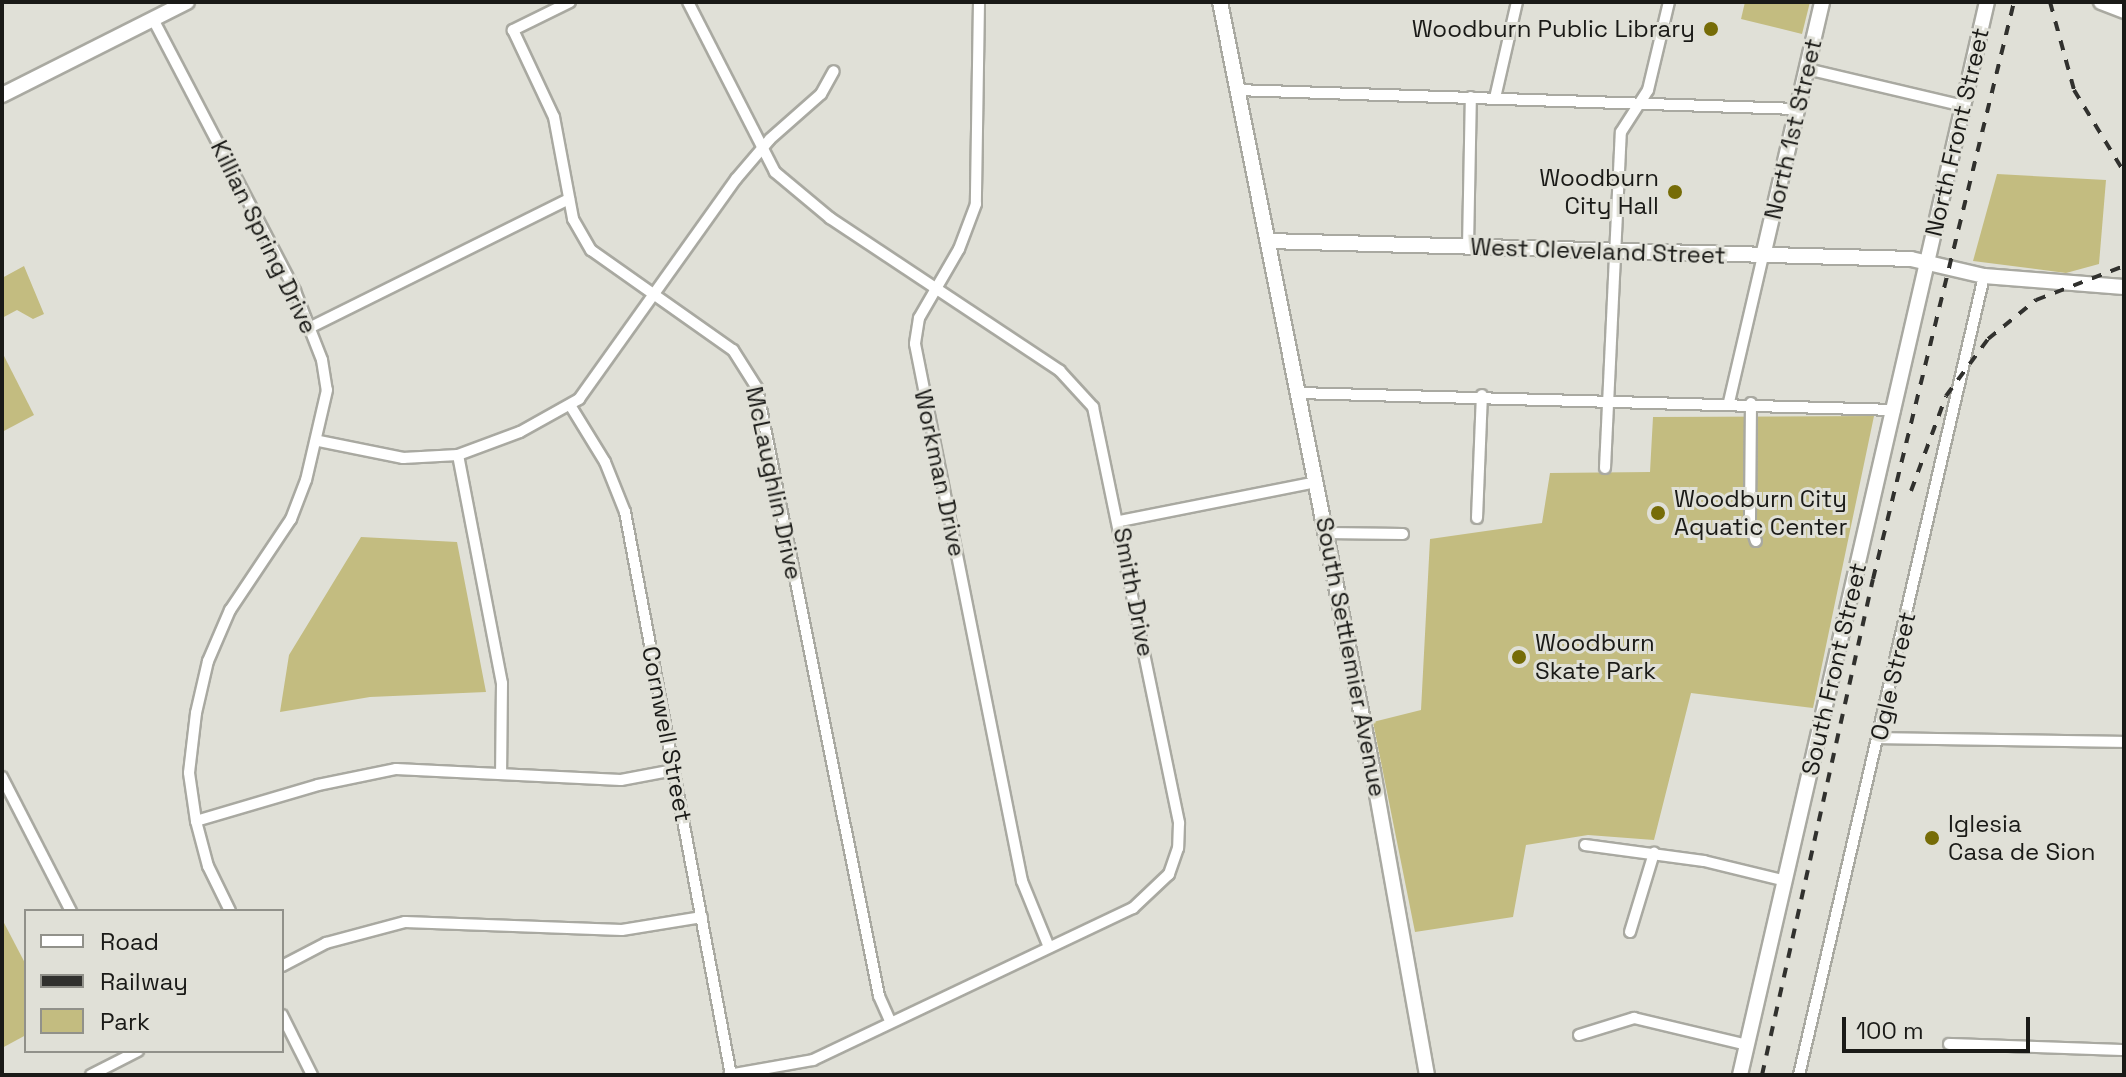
<!DOCTYPE html>
<style>
body{margin:0}
#map{position:relative;width:2126px;height:1077px;overflow:hidden;background:#e0e0d7;font-family:"Space Grotesk",sans-serif}
div>[style]{position:absolute}
[style*='--x']{left:calc(var(--x)*1px);top:calc(var(--y)*1px);width:calc(var(--w)*1px);rotate:calc(var(--a)*1deg)}
.green>*{inset:0;background:#c3bc80}
.roads{filter:drop-shadow(2px 0 #a9a9a1) drop-shadow(-2px 0 #a9a9a1) drop-shadow(0 2px #a9a9a1) drop-shadow(0 -2px #a9a9a1)}
.street>*{height:10px;margin:-5px;padding:0 5px;transform-origin:5px;border-radius:5px;background:#fff}
.secondary>*{height:14px;margin:-7px;padding:0 7px;transform-origin:7px;border-radius:7px;background:#fff}
.rail>*{height:4px;margin-top:-2px;transform-origin:0;background:repeating-linear-gradient(90deg,#31312e 0 10px,transparent 0 20px)}
.dots>*{width:22px;height:22px;translate:-50% -50%;box-sizing:border-box;border:4px solid #e0e0d7;border-radius:50%}
span{translate:-50% -50%;white-space:nowrap;text-align:center;line-height:1.15;-webkit-text-stroke:6px #e0e0d7;paint-order:stroke}
.poi-label{font-size:24px;color:#1a1a17}
.right{translate:-100% -50%;text-align:right}
.left{translate:0 -50%;text-align:left}
.street-label{font-size:24px;color:#1a1a17}
.frame{position:absolute;inset:0;border:4px solid #1a1a17;pointer-events:none}
.legend{position:absolute;left:24px;top:909px;width:260px;height:144px;box-sizing:border-box;background:#e0e0d7;border:2px solid #91918a;margin:0;padding:10px 14px;list-style:none;font-size:24px;color:#1a1a17}
.legend li{display:flex;align-items:center;gap:16px;height:40px}
.legend b{width:40px;border:2px solid #91918a}
.scale{position:absolute;left:1842px;top:1017px;width:188px;height:36px;box-sizing:border-box;border:4px solid #1a1a17;border-top:0;padding-left:10px;font-size:24px;line-height:28px;white-space:nowrap;color:#1a1a17;-webkit-text-stroke:6px #e0e0d7;paint-order:stroke}
</style>
<div id="map">
<div class="green">
<i style="clip-path:polygon(1745px 2px,1810px 2px,1802px 34px,1741px 19px)"></i>
<i style="clip-path:polygon(1997px 174px,2106px 180px,2099px 264px,2066px 273px,1973px 261px)"></i>
<i style="clip-path:polygon(24px 266px,44px 314px,33px 319px,17px 310px,2px 318px,2px 278px)"></i>
<i style="clip-path:polygon(2px 352px,34px 415px,2px 432px)"></i>
<i style="clip-path:polygon(1874px 416px,1813px 708px,1691px 693px,1654px 840px,1588px 835px,1526px 845px,1513px 917px,1415px 932px,1373px 722px,1421px 710px,1430px 539px,1542px 523px,1550px 473px,1650px 472px,1653px 417px)"></i>
<i style="clip-path:polygon(361px 537px,457px 542px,486px 692px,370px 697px,280px 712px,289px 655px)"></i>
<i style="clip-path:polygon(2px 919px,26px 965px,26px 1035px,2px 1048px)"></i>
</div>
<div class="roads">
<div class="street">
<i style="--x:570;--y:2;--w:64;--a:153.8"></i>
<i style="--x:513;--y:30;--w:96;--a:64.8"></i>
<i style="--x:554;--y:117;--w:104;--a:79.4"></i>
<i style="--x:573;--y:219;--w:36;--a:60"></i>
<i style="--x:591;--y:250;--w:174;--a:35.2"></i>
<i style="--x:733;--y:350;--w:45;--a:57.7"></i>
<i style="--x:757;--y:388;--w:620;--a:78.65"></i>
<i style="--x:879;--y:996;--w:27;--a:66"></i>
<i style="--x:688;--y:2;--w:191;--a:62.9"></i>
<i style="--x:775;--y:172;--w:72;--a:39.9"></i>
<i style="--x:830;--y:218;--w:276;--a:33.6"></i>
<i style="--x:1060;--y:371;--w:49;--a:47.5"></i>
<i style="--x:1093;--y:407;--w:425;--a:78.3"></i>
<i style="--x:1179;--y:823;--w:25;--a:92"></i>
<i style="--x:1178;--y:848;--w:28;--a:109"></i>
<i style="--x:1169;--y:874;--w:50;--a:136.6"></i>
<i style="--x:1133;--y:908;--w:354;--a:154.6"></i>
<i style="--x:813;--y:1060;--w:85;--a:169.9"></i>
<i style="--x:979;--y:2;--w:202;--a:90.9"></i>
<i style="--x:976;--y:204;--w:48;--a:110.7"></i>
<i style="--x:959;--y:249;--w:80;--a:120.1"></i>
<i style="--x:919;--y:318;--w:26;--a:99"></i>
<i style="--x:915;--y:344;--w:548;--a:78.73"></i>
<i style="--x:1022;--y:881;--w:71;--a:67.8"></i>
<i style="--x:153;--y:19;--w:307;--a:62.4"></i>
<i style="--x:295;--y:291;--w:74;--a:68.6"></i>
<i style="--x:322;--y:360;--w:30;--a:81"></i>
<i style="--x:327;--y:390;--w:92;--a:103.1"></i>
<i style="--x:306;--y:480;--w:42;--a:111"></i>
<i style="--x:291;--y:519;--w:110;--a:123.8"></i>
<i style="--x:230;--y:610;--w:56;--a:113.3"></i>
<i style="--x:208;--y:661;--w:53;--a:103"></i>
<i style="--x:196;--y:713;--w:60;--a:96.7"></i>
<i style="--x:189;--y:773;--w:49;--a:81.7"></i>
<i style="--x:196;--y:821;--w:47;--a:75.1"></i>
<i style="--x:208;--y:866;--w:50;--a:63.9"></i>
<i style="--x:1807;--y:69;--w:160;--a:13.3"></i>
<i style="--x:1236;--y:90;--w:562;--a:1.94"></i>
<i style="--x:1495;--y:98;--w:98;--a:-77.1"></i>
<i style="--x:1468;--y:247;--w:150;--a:-88.9"></i>
<i style="--x:311;--y:327;--w:288;--a:-26.4"></i>
<i style="--x:1298;--y:393;--w:597;--a:1.63"></i>
<i style="--x:1729;--y:402;--w:150;--a:-76.9"></i>
<i style="--x:1751;--y:403;--w:120;--a:90.5"></i>
<i style="--x:1750;--y:523;--w:19;--a:72"></i>
<i style="--x:570;--y:405;--w:67;--a:58.4"></i>
<i style="--x:605;--y:462;--w:54;--a:68.2"></i>
<i style="--x:625;--y:512;--w:573;--a:79.34"></i>
<i style="--x:319;--y:441;--w:86;--a:11.4"></i>
<i style="--x:403;--y:458;--w:55;--a:-3.1"></i>
<i style="--x:458;--y:455;--w:66;--a:-20.4"></i>
<i style="--x:520;--y:432;--w:68;--a:-29.2"></i>
<i style="--x:579;--y:399;--w:270;--a:-54.5"></i>
<i style="--x:736;--y:179;--w:52;--a:-49.6"></i>
<i style="--x:770;--y:139;--w:68;--a:-41.4"></i>
<i style="--x:821;--y:94;--w:26;--a:-61"></i>
<i style="--x:458;--y:455;--w:232;--a:79.1"></i>
<i style="--x:502;--y:683;--w:89;--a:90.6"></i>
<i style="--x:1605;--y:468;--w:336;--a:-87.3"></i>
<i style="--x:1621;--y:132;--w:50;--a:-57.3"></i>
<i style="--x:1648;--y:90;--w:90;--a:-76.6"></i>
<i style="--x:1477;--y:518;--w:123;--a:-87.7"></i>
<i style="--x:1120;--y:521;--w:201;--a:-11.2"></i>
<i style="--x:1326;--y:533;--w:77;--a:0.7"></i>
<i style="--x:1878;--y:738;--w:246;--a:0.9"></i>
<i style="--x:2;--y:777;--w:151;--a:62.8"></i>
<i style="--x:196;--y:821;--w:127;--a:-16.4"></i>
<i style="--x:318;--y:785;--w:80;--a:-11.6"></i>
<i style="--x:396;--y:769;--w:225;--a:2.8"></i>
<i style="--x:621;--y:780;--w:54;--a:-10.7"></i>
<i style="--x:1585;--y:845;--w:120;--a:7.7"></i>
<i style="--x:1704;--y:861;--w:84;--a:13.7"></i>
<i style="--x:1630;--y:932;--w:83;--a:-73.1"></i>
<i style="--x:282;--y:966;--w:50;--a:-27.6"></i>
<i style="--x:326;--y:943;--w:82;--a:-14.9"></i>
<i style="--x:405;--y:922;--w:217;--a:2.1"></i>
<i style="--x:622;--y:930;--w:81;--a:-9.2"></i>
<i style="--x:282;--y:1015;--w:67;--a:63.4"></i>
<i style="--x:1579;--y:1035;--w:58;--a:-17.2"></i>
<i style="--x:1634;--y:1018;--w:116;--a:13.4"></i>
<i style="--x:1949;--y:1044;--w:175;--a:2"></i>
<i style="--x:91;--y:1075;--w:53;--a:-27.1"></i>
<i style="--x:1799;--y:1075;--w:820;--a:-76.96"></i>
</div>
<div class="secondary">
<i style="--x:1220;--y:2;--w:785;--a:78.76"></i>
<i style="--x:1373;--y:772;--w:308;--a:79.9"></i>
<i style="--x:2101;--y:2;--w:25;--a:21"></i>
<i style="--x:2;--y:95;--w:207;--a:-26.7"></i>
<i style="--x:1268;--y:241;--w:643;--a:1.6"></i>
<i style="--x:1911;--y:259;--w:75;--a:13.1"></i>
<i style="--x:1984;--y:276;--w:140;--a:4.5"></i>
<i style="--x:1763;--y:256;--w:261;--a:-76.9"></i>
<i style="--x:1740;--y:1075;--w:1101;--a:-77.04"></i>
</div>
</div>
<div class="rail">
<i style="--x:2050;--y:2;--w:91;--a:74.7"></i>
<i style="--x:2074;--y:90;--w:96;--a:58.6"></i>
<i style="--x:1911;--y:491;--w:101;--a:-69.8"></i>
<i style="--x:1946;--y:396;--w:71;--a:-53.6"></i>
<i style="--x:1988;--y:339;--w:62;--a:-39.1"></i>
<i style="--x:2036;--y:300;--w:94;--a:-21.1"></i>
<i style="--x:1762;--y:1075;--w:508;--a:-77.39"></i>
<i style="--x:1873;--y:579;--w:594;--a:-76.27"></i>
</div>
<div class="dots">
<i style="left:1711px;top:29px;background:#766c07"></i>
<i style="left:1675px;top:192px;background:#766c07"></i>
<i style="left:1658px;top:513px;background:#766c07"></i>
<i style="left:1519px;top:657px;background:#766c07"></i>
<i style="left:1932px;top:838px;background:#766c07"></i>
</div>
<div class="poi-label">
<span class="right" style="left:1695px;top:29px">Woodburn Public Library</span>
<span class="right" style="left:1659px;top:192px">Woodburn<br>City Hall</span>
<span class="left" style="left:1674px;top:513px">Woodburn City<br>Aquatic Center</span>
<span class="left" style="left:1535px;top:657px">Woodburn<br>Skate Park</span>
<span class="left" style="left:1948px;top:838px">Iglesia<br>Casa de Sion</span>
</div>
<div class="street-label">
<span style="left:1793px;top:129px;rotate:-77deg">North 1st Street</span>
<span style="left:1957px;top:132px;rotate:-77deg">North Front Street</span>
<span style="left:264px;top:237px;rotate:64deg">Killian Spring Drive</span>
<span style="left:1598px;top:251px;rotate:2deg">West Cleveland Street</span>
<span style="left:940px;top:473px;rotate:78deg">Workman Drive</span>
<span style="left:774px;top:483px;rotate:78deg">McLaughlin Drive</span>
<span style="left:1134px;top:592px;rotate:79deg">Smith Drive</span>
<span style="left:1351px;top:657px;rotate:79deg">South Settlemier Avenue</span>
<span style="left:1834px;top:669px;rotate:-77deg">South Front Street</span>
<span style="left:1893px;top:676px;rotate:-77deg">Ogle Street</span>
<span style="left:667px;top:734px;rotate:79deg">Cornwell Street</span>
</div>
<div class="frame"></div>
<ul class="legend">
<li><b style="height:10px;background:#fff"></b>Road</li>
<li><b style="height:10px;background:#31312e"></b>Railway</li>
<li><b style="height:22px;background:#c3bc80"></b>Park</li>
</ul>
<div class="scale">100 m</div>
</div>
